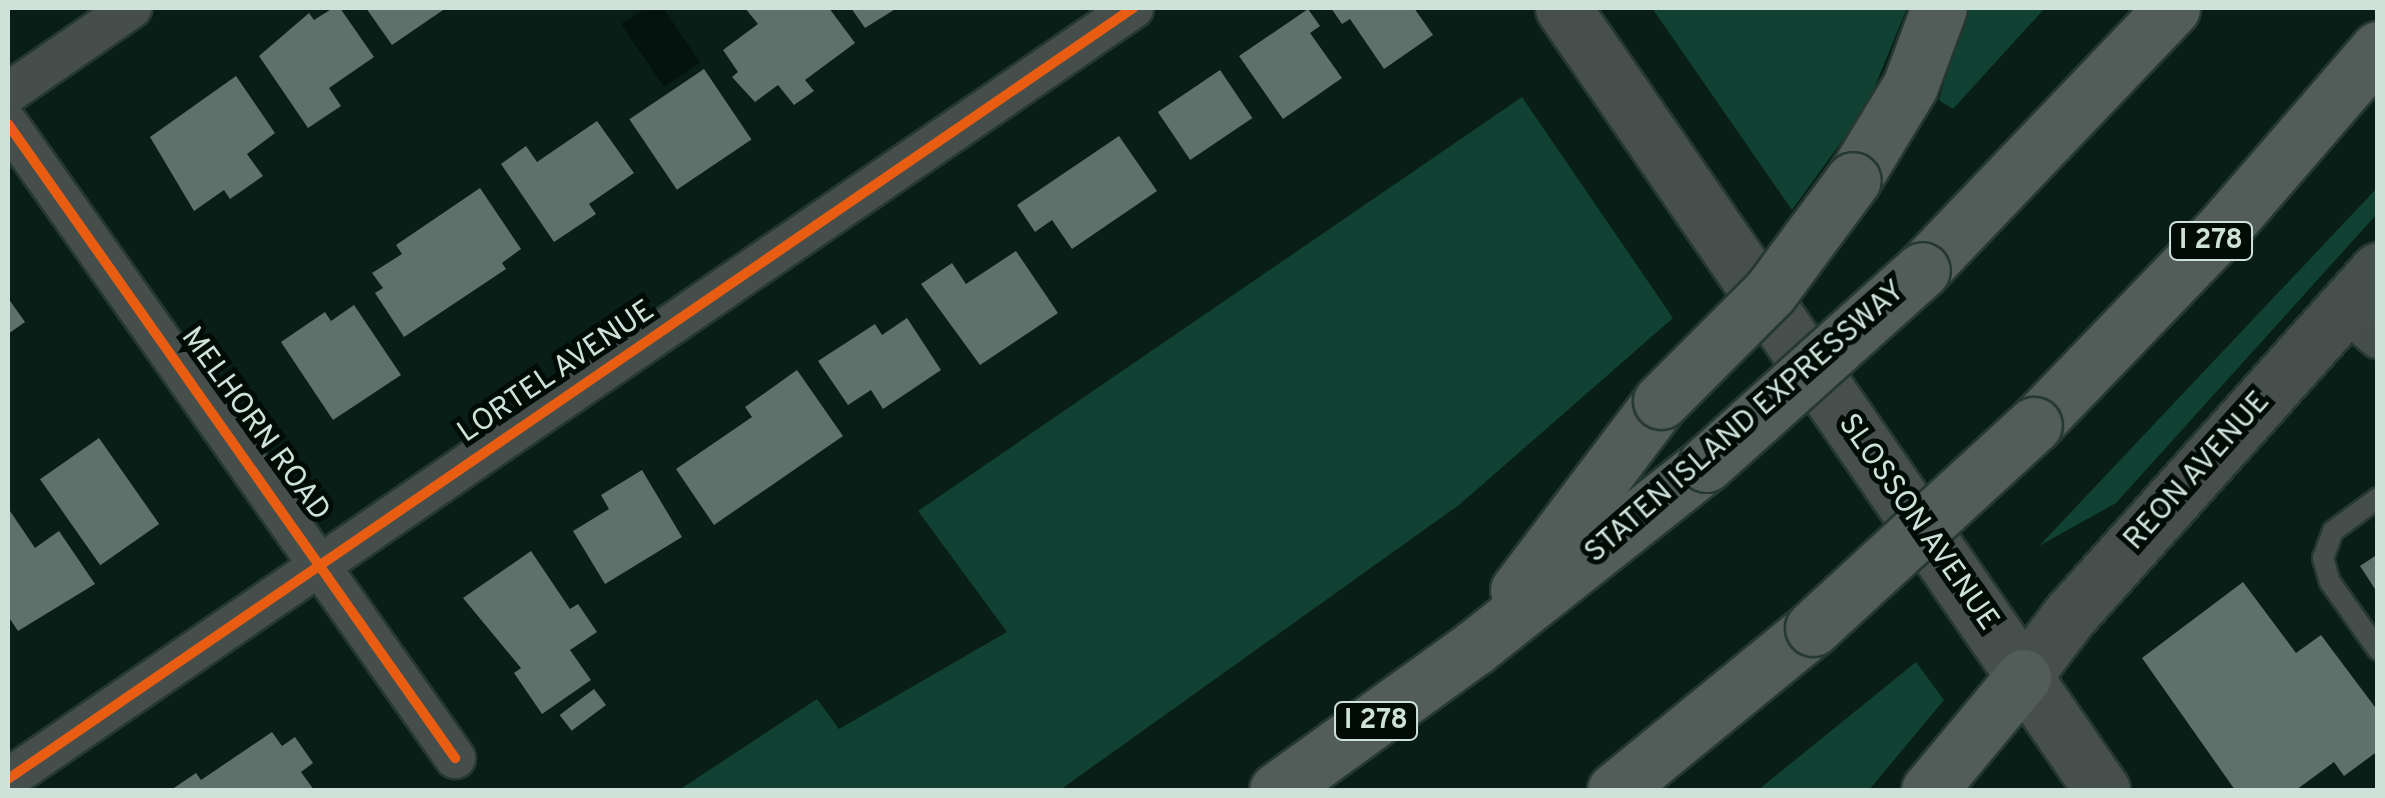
<!DOCTYPE html>
<style>
body{margin:0}
#map{position:relative;width:2385px;height:798px;overflow:hidden;background:#081e16;font-family:Overpass,sans-serif}
div>[style]{position:absolute}
[style*='--x']{left:calc(var(--x)*1px);top:calc(var(--y)*1px);width:calc(var(--w)*1px);rotate:calc(var(--a)*1deg)}
.green>*{inset:0;background:#104132}
.water>*{inset:0;background:#05130e}
.building>*{inset:0;background:#5f716a;transform-origin:0 0}
.roads{filter:drop-shadow(2px 0 #253831) drop-shadow(-2px 0 #253831) drop-shadow(0 2px #253831) drop-shadow(0 -2px #253831)}
.service>*{height:20px;margin:-10px;padding:0 10px;transform-origin:10px;border-radius:10px;background:#454e4b}
.minor>*{height:40px;margin:-20px;padding:0 20px;transform-origin:20px;border-radius:20px;background:#454e4b}
.secondary>*{height:55px;margin:-27.5px;padding:0 27.5px;transform-origin:27.5px;border-radius:27.5px;background:#464f4c}
.motorway>*{height:55px;margin:-27.5px;padding:0 27.5px;transform-origin:27.5px;border-radius:27.5px;background:#525c58}
.bridges{filter:drop-shadow(2px 0 #253831) drop-shadow(-2px 0 #253831) drop-shadow(0 2px #253831) drop-shadow(0 -2px #253831)}
.motorway-bridge>*{height:55px;margin:-27.5px;padding:0 27.5px;transform-origin:27.5px;border-radius:27.5px;background:#525c58}
.cycleway>*{height:10px;margin:-5px;padding:0 5px;transform-origin:5px;border-radius:5px;background:#e95d12}
span{translate:-50% -50%;white-space:nowrap;text-align:center;line-height:1.15;-webkit-text-stroke:10px #010c07;paint-order:stroke}
.shield-label span{padding:2px 8px;background:#010c07;border:2px solid;border-radius:8px;-webkit-text-stroke-width:0}
.shield-label{font-size:28px;color:#cee2da;font-weight:700}
.street-label{font-size:30px;color:#cee2da}
.frame{position:absolute;inset:0;border:10px solid #cee2da;pointer-events:none}
</style>
<div id="map">
<div class="green">
<i style="clip-path:polygon(1652px 8px,1907px 8px,1866px 108px,1792px 210px)"></i>
<i style="clip-path:polygon(1966px 8px,2045px 8px,1953px 109px,1939px 100px)"></i>
<i style="clip-path:polygon(1522px 97px,1673px 318px,1459px 505px,1060px 790px,679px 790px,817px 699px,839px 729px,1007px 632px,918px 511px)"></i>
<i style="clip-path:polygon(2377px 188px,2377px 214px,2116px 503px,2039px 546px)"></i>
<i style="clip-path:polygon(1916px 662px,1944px 700px,1869px 790px,1758px 790px)"></i>
</div>
<div class="water">
<i style="clip-path:polygon(646px 8px,663px 8px,700px 62px,664px 87px,621px 24px)"></i>
</div>
<div class="building">
<i style="clip-path:polygon(333px 8px,340px 8px,374px 57px,329px 88px,341px 106px,308px 128px,259px 56px,309px 13px,314px 20px)"></i>
<i style="clip-path:polygon(366px 8px,446px 8px,392px 45px)"></i>
<i style="clip-path:polygon(745px 8px,829px 8px,855px 43px,805px 80px,814px 91px,794px 105px,778px 85px,755px 102px,732px 77px,738px 72px,723px 50px,758px 24px)"></i>
<i style="clip-path:polygon(851px 8px,897px 8px,865px 28px)"></i>
<i style="clip-path:polygon(1331px 8px,1414px 8px,1433px 35px,1384px 69px,1350px 19px,1342px 24px)"></i>
<i style="clip-path:polygon(1308px 9px,1320px 26px,1310px 33px,1342px 78px,1283px 119px,1239px 56px)"></i>
<i style="left:704px;top:69px;width:85px;height:90px;rotate:56deg"></i>
<i style="left:1220px;top:70px;width:58px;height:75px;rotate:56deg"></i>
<i style="clip-path:polygon(236px 76px,275px 133px,247px 154px,263px 176px,230px 199px,224px 190px,194px 211px,150px 137px)"></i>
<i style="clip-path:polygon(597px 121px,634px 173px,589px 204px,596px 214px,554px 242px,501px 164px,526px 146px,537px 162px)"></i>
<i style="clip-path:polygon(1119px 136px,1157px 191px,1072px 249px,1052px 220px,1035px 232px,1017px 205px)"></i>
<i style="clip-path:polygon(480px 188px,521px 249px,502px 263px,506px 269px,404px 337px,375px 293px,383px 288px,372px 273px,402px 254px,396px 245px)"></i>
<i style="clip-path:polygon(1016px 251px,1058px 313px,980px 365px,921px 284px,952px 263px,966px 284px)"></i>
<i style="clip-path:polygon(8px 298px,25px 322px,8px 334px)"></i>
<i style="clip-path:polygon(354px 305px,401px 375px,333px 420px,281px 342px,325px 312px,331px 321px)"></i>
<i style="clip-path:polygon(907px 318px,941px 370px,883px 409px,871px 390px,848px 405px,818px 361px,875px 324px,882px 335px)"></i>
<i style="clip-path:polygon(797px 370px,843px 436px,714px 525px,676px 469px,752px 417px,745px 407px)"></i>
<i style="left:99px;top:438px;width:105px;height:72px;rotate:55deg"></i>
<i style="clip-path:polygon(642px 470px,682px 537px,605px 584px,573px 531px,609px 509px,601px 495px)"></i>
<i style="clip-path:polygon(8px 508px,35px 548px,59px 531px,95px 584px,18px 631px,8px 616px)"></i>
<i style="clip-path:polygon(531px 551px,570px 609px,578px 604px,597px 632px,570px 650px,591px 680px,542px 714px,514px 673px,521px 668px,463px 598px)"></i>
<i style="clip-path:polygon(2378px 554px,2378px 587px,2375px 589px,2360px 566px)"></i>
<i style="clip-path:polygon(2243px 582px,2296px 653px,2321px 635px,2378px 711px,2378px 751px,2344px 776px,2334px 762px,2296px 790px,2235px 790px,2142px 658px)"></i>
<i style="left:594px;top:689px;width:20px;height:43px;rotate:53deg"></i>
<i style="clip-path:polygon(272px 732px,282px 746px,295px 737px,313px 763px,301px 772px,314px 790px,171px 790px,196px 773px,201px 780px)"></i>
</div>
<div class="roads">
<div class="service">
<i style="--x:2378;--y:498;--w:56;--a:143.7"></i>
<i style="--x:2333;--y:531;--w:29;--a:110"></i>
<i style="--x:2323;--y:558;--w:25;--a:74"></i>
<i style="--x:2330;--y:582;--w:83;--a:54.8"></i>
</div>
<div class="minor">
<i style="--x:8;--y:93;--w:150;--a:-34.6"></i>
<i style="--x:8;--y:124;--w:776;--a:54.81"></i>
<i style="--x:2344;--y:309;--w:45;--a:40.5"></i>
<i style="--x:8;--y:779;--w:1364;--a:-34.42"></i>
</div>
<div class="secondary">
<i style="--x:1563;--y:8;--w:950;--a:55.42"></i>
<i style="--x:2023;--y:677;--w:76;--a:-53"></i>
<i style="--x:2069;--y:616;--w:464;--a:-48.2"></i>
</div>
<div class="motorway">
<i style="--x:1853;--y:180;--w:110;--a:-58.8"></i>
<i style="--x:1910;--y:86;--w:83;--a:-69.6"></i>
<i style="--x:1922;--y:270;--w:362;--a:-46.3"></i>
<i style="--x:2034;--y:425;--w:268;--a:-46.1"></i>
<i style="--x:2220;--y:232;--w:242;--a:-49.2"></i>
<i style="--x:1518;--y:590;--w:237;--a:-52.9"></i>
<i style="--x:1277;--y:790;--w:243;--a:-35.8"></i>
<i style="--x:1474;--y:648;--w:296;--a:-38.4"></i>
<i style="--x:1615;--y:790;--w:256;--a:-39.3"></i>
<i style="--x:1929;--y:790;--w:147;--a:-50.2"></i>
</div>
</div>
<div class="bridges">
<div class="motorway-bridge">
<i style="--x:1661;--y:401;--w:154;--a:-45"></i>
<i style="--x:1770;--y:292;--w:139;--a:-53.5"></i>
<i style="--x:1706;--y:464;--w:290;--a:-41.9"></i>
<i style="--x:1813;--y:628;--w:300;--a:-42.6"></i>
</div>
</div>
<div class="cycleway">
<i style="--x:8;--y:124;--w:776;--a:54.81"></i>
<i style="--x:8;--y:779;--w:1364;--a:-34.42"></i>
</div>
<div class="shield-label">
<span style="left:2211px;top:241px">I 278</span>
<span style="left:1376px;top:721px">I 278</span>
</div>
<div class="street-label">
<span style="left:557px;top:373px;rotate:-34deg">LORTEL AVENUE</span>
<span style="left:1746px;top:423px;rotate:-41deg">STATEN ISLAND EXPRESSWAY</span>
<span style="left:254px;top:425px;rotate:54deg">MELHORN ROAD</span>
<span style="left:2198px;top:472px;rotate:-48deg">REON AVENUE</span>
<span style="left:1917px;top:523px;rotate:55deg">SLOSSON AVENUE</span>
</div>
<div class="frame"></div>
</div>
